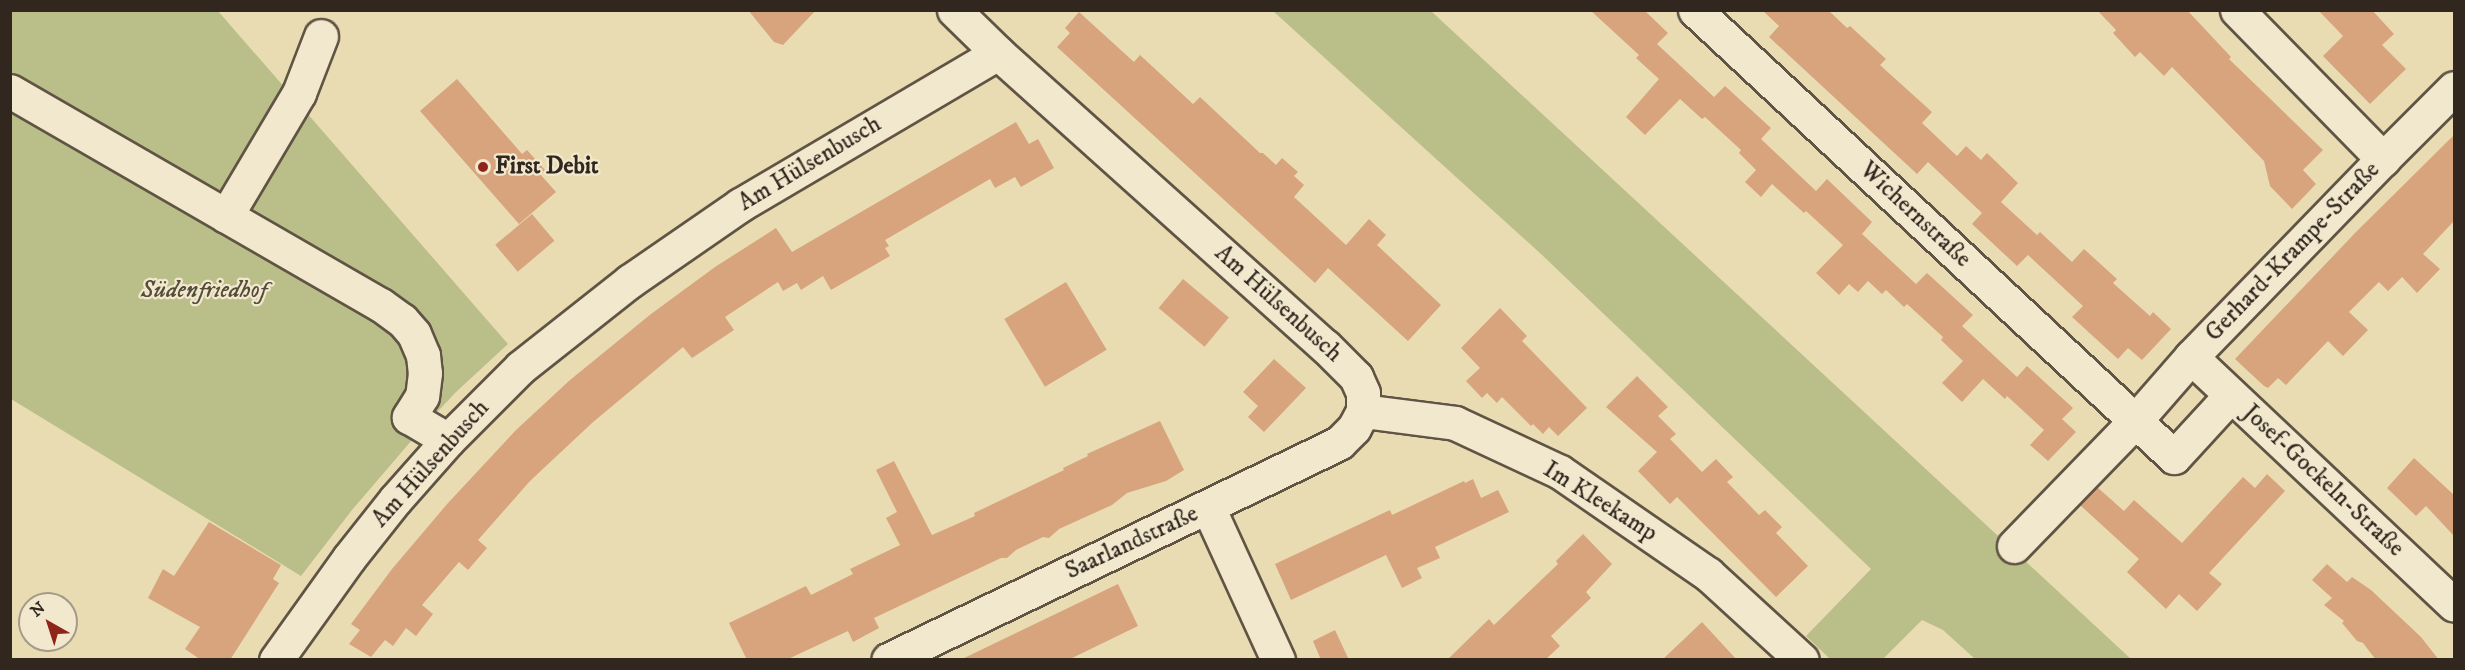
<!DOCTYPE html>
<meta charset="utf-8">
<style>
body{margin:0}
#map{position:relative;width:2465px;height:670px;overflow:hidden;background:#e9dcb3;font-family:"IM FELL DW Pica",serif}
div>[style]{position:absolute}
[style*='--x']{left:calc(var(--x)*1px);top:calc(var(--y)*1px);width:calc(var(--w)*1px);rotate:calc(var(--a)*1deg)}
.green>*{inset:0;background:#babf8a}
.building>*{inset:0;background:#d8a47e;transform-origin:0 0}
.roads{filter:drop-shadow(2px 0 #605444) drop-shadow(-2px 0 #605444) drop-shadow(0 2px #605444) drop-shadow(0 -2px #605444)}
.minor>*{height:33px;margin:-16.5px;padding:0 16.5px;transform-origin:16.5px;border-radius:16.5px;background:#f1e8ce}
.dots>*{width:16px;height:16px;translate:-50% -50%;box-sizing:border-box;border:3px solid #f1e8ce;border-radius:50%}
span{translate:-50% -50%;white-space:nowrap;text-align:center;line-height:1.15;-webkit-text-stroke:4.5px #f1e8ce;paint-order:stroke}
.street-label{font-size:24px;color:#32271f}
.poi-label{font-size:24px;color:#32271f;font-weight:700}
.left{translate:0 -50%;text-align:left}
.park-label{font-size:24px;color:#544d3a;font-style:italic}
.frame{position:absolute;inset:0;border:12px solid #32271f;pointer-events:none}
.north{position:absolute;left:18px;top:592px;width:60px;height:60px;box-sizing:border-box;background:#f1e8ce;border:2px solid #a59b88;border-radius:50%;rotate:321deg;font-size:16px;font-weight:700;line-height:24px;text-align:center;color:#32271f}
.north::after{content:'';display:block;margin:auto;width:21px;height:27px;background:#8f2418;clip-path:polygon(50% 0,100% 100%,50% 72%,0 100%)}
</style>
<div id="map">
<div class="green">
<i style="clip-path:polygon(10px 11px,218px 11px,508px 344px,456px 392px,424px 426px,352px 510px,301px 576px,11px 399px)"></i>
<i style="clip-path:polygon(1273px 11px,1431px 11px,2131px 659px,1975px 659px,1943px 630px,1922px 620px,1883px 659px,1830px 659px,1806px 636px,1871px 569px,1541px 254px)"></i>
</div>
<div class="building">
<i style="clip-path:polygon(748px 10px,816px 10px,783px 45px,774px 42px)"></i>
<i style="clip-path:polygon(1590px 10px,1644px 10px,1668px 33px,1657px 44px,1714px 97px,1725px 86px,1771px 128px,1761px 139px,1816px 191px,1827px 179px,1872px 222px,1862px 234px,1916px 284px,1927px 273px,1973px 315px,1962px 326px,2017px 377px,2027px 366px,2073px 408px,2062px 419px,2076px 432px,2048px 461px,2030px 445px,2044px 430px,2007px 396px,2005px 399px,1983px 379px,1962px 402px,1942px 383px,1963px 361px,1941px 340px,1943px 337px,1907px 304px,1904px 307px,1886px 290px,1882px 294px,1868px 281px,1858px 292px,1849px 284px,1839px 295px,1816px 273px,1843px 245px,1806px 211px,1804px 213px,1772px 184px,1761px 197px,1745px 182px,1756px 170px,1739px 153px,1741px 150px,1705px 117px,1702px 119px,1680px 99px,1645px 135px,1626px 117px,1659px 79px,1636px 58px,1639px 55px)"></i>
<i style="clip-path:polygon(1762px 10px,1828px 10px,1847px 28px,1850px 26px,1886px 59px,1880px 65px,1932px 112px,1922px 123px,1957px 156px,1966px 146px,1981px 160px,1987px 153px,2018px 183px,2001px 202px,2037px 235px,2040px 232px,2072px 262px,2084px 249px,2117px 279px,2113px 283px,2150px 316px,2153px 312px,2171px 329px,2142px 360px,2128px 348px,2118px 359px,2072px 317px,2083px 306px,2028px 255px,2017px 266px,1972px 224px,1982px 213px,1928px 162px,1917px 174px,1769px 37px,1779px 26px)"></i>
<i style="clip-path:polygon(2097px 10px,2187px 10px,2231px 57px,2229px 59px,2323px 150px,2303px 170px,2316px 184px,2292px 209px,2270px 186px,2264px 161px,2172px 67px,2164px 76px,2140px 52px,2135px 57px,2113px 33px,2116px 30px)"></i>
<i style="clip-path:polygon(2318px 10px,2372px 10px,2394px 34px,2382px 45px,2406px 69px,2370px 104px,2323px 56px,2343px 36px)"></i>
<i style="clip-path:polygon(1079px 12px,1134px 62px,1140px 55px,1193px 104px,1200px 97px,1260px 153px,1263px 153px,1276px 165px,1282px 158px,1298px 172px,1294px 176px,1304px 185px,1294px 197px,1346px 245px,1369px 219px,1386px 235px,1377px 245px,1441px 305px,1408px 341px,1328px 268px,1315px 283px,1057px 47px,1070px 33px,1065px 28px)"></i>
<i style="clip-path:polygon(457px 79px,522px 154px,527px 150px,545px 170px,540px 174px,556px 192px,519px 224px,420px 111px)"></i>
<i style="clip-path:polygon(1016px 122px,1029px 144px,1038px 139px,1054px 168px,1021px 187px,1015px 177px,995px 188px,990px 179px,885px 240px,889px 246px,885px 248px,890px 256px,831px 290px,823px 276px,801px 290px,797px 283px,783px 291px,778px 282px,725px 317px,734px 330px,692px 358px,683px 347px,592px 423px,530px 481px,478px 540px,487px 548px,468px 570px,459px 562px,422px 605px,433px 614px,416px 636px,406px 628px,393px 646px,385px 640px,371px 657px,349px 644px,360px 630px,351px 624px,392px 569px,448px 503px,516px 430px,570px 380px,651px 314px,715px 267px,776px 228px,792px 252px)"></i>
<i style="clip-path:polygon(2454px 135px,2454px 221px,2423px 254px,2440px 269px,2417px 293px,2402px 277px,2388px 291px,2379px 282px,2349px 312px,2368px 330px,2343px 356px,2328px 341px,2286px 385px,2278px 378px,2268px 388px,2264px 386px,2235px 359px,2356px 232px)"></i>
<i style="left:532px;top:214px;width:35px;height:48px;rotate:50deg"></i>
<i style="left:1183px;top:279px;width:60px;height:38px;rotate:40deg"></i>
<i style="left:1066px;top:282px;width:79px;height:72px;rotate:59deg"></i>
<i style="clip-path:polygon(1500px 308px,1527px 336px,1522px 341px,1587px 408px,1558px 436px,1549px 427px,1543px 434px,1533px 424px,1531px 426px,1502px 397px,1497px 403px,1487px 393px,1482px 398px,1466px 381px,1480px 368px,1461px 348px)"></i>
<i style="clip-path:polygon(1274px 359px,1306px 388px,1264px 432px,1248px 417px,1258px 406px,1243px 392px)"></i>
<i style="clip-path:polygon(1637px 376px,1668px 407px,1658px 416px,1676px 434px,1670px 439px,1702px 472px,1716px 459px,1733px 477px,1727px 482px,1759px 515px,1765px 510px,1782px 527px,1776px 533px,1808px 566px,1776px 597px,1677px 497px,1670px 504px,1638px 471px,1657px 452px,1606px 407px)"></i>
<i style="clip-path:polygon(1160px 421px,1184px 470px,1166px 481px,1127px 493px,1112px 505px,1059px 529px,1049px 538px,1043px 537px,1016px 550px,1007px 558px,1001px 558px,874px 618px,879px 628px,853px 642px,848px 631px,786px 660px,747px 660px,729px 623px,806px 586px,811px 595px,853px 574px,850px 569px,900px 545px,886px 518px,897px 512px,876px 470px,894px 461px,932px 535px,975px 516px,974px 513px,1064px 470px,1063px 468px,1088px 456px,1087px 454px)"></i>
<i style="clip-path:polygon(2414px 458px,2454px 495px,2454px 536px,2426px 506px,2416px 516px,2387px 488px)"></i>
<i style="clip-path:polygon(2267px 474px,2285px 491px,2209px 573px,2222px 584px,2197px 611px,2179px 594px,2166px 609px,2127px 572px,2139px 559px,2080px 505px,2097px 487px,2124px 511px,2134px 500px,2182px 543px,2243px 477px,2255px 488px)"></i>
<i style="clip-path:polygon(1473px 479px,1481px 498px,1498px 490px,1509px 512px,1435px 547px,1440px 558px,1417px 568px,1422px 578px,1402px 588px,1386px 555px,1291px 600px,1275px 564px,1390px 510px,1392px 515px,1464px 481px,1465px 483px)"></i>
<i style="clip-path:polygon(209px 522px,281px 565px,273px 579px,279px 583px,230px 660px,201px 660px,185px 649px,200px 627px,148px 598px,163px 569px,174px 576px)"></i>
<i style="clip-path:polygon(1583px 534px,1612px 564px,1586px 592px,1591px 598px,1551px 636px,1560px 646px,1545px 660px,1447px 660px,1489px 619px,1494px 625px,1558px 564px,1556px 561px)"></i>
<i style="clip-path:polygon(2327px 564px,2347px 582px,2352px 577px,2371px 590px,2421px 637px,2439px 660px,2376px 660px,2363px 643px,2357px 641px,2342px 623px,2344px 621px,2324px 605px,2332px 598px,2312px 580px)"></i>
<i style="clip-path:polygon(1118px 584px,1138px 626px,1068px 660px,960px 660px)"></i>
<i style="clip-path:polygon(1702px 622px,1737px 660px,1662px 660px)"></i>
<i style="clip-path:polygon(1335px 630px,1349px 660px,1321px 660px,1313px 641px)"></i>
</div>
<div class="roads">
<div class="minor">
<i style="--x:954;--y:10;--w:62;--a:44.3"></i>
<i style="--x:1695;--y:10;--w:655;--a:43.02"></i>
<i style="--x:2174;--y:457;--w:84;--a:-47.4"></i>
<i style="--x:2237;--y:10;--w:209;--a:45.6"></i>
<i style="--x:10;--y:91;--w:428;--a:30"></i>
<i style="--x:381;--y:305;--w:26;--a:36"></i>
<i style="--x:402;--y:320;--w:18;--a:49"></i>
<i style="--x:414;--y:334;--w:23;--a:67"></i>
<i style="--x:423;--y:355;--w:18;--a:84"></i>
<i style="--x:425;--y:373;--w:23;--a:97"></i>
<i style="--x:422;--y:396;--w:25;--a:122"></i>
<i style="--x:409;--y:417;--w:45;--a:30.5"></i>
<i style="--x:226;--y:216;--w:143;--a:-59.3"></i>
<i style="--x:299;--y:93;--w:61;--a:-68.9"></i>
<i style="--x:2191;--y:357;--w:361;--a:43.3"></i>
<i style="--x:1363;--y:411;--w:93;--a:7.4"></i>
<i style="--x:1455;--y:423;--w:116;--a:25"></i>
<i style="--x:1560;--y:472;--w:180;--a:34.6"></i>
<i style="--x:1708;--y:574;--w:127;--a:42.5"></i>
<i style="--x:1208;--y:507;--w:168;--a:65.4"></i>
<i style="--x:2014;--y:546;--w:175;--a:-45.9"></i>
<i style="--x:2136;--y:420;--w:84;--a:-48.9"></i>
<i style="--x:2191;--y:357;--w:276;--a:-45.9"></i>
<i style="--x:2383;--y:159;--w:100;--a:-45"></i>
<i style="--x:276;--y:660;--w:125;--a:-54.4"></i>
<i style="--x:349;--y:558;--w:74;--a:-51.6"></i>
<i style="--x:395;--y:500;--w:80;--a:-48.5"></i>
<i style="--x:448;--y:440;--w:103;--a:-45"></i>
<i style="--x:521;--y:367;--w:139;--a:-38.3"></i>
<i style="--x:630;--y:281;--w:134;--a:-34.6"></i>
<i style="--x:740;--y:205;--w:299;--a:-30.5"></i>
<i style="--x:998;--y:53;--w:439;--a:41.9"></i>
<i style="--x:1325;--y:346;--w:44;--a:45"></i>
<i style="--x:1356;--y:377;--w:17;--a:66"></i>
<i style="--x:1363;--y:393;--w:18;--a:90"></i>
<i style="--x:1363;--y:411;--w:19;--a:118"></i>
<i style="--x:1354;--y:428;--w:21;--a:135"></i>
<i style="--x:1339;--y:443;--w:500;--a:154.31"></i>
</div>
</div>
<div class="dots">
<i style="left:483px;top:167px;background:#8f2418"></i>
</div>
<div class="street-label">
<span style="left:810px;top:164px;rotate:-31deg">Am Hülsenbusch</span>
<span style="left:1915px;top:215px;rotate:43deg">Wichernstraße</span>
<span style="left:2293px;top:252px;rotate:-46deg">Gerhard-Krampe-Straße</span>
<span style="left:1278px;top:304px;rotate:42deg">Am Hülsenbusch</span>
<span style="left:431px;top:464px;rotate:-48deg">Am Hülsenbusch</span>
<span style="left:2323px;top:481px;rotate:43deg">Josef-Gockeln-Straße</span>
<span style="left:1600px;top:502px;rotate:32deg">Im Kleekamp</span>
<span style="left:1132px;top:543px;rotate:-25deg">Saarlandstraße</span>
</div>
<div class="poi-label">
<span class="left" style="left:495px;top:167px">First Debit</span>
</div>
<div class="park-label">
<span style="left:204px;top:291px">Südenfriedhof</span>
</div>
<div class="frame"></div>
<div class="north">N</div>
</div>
